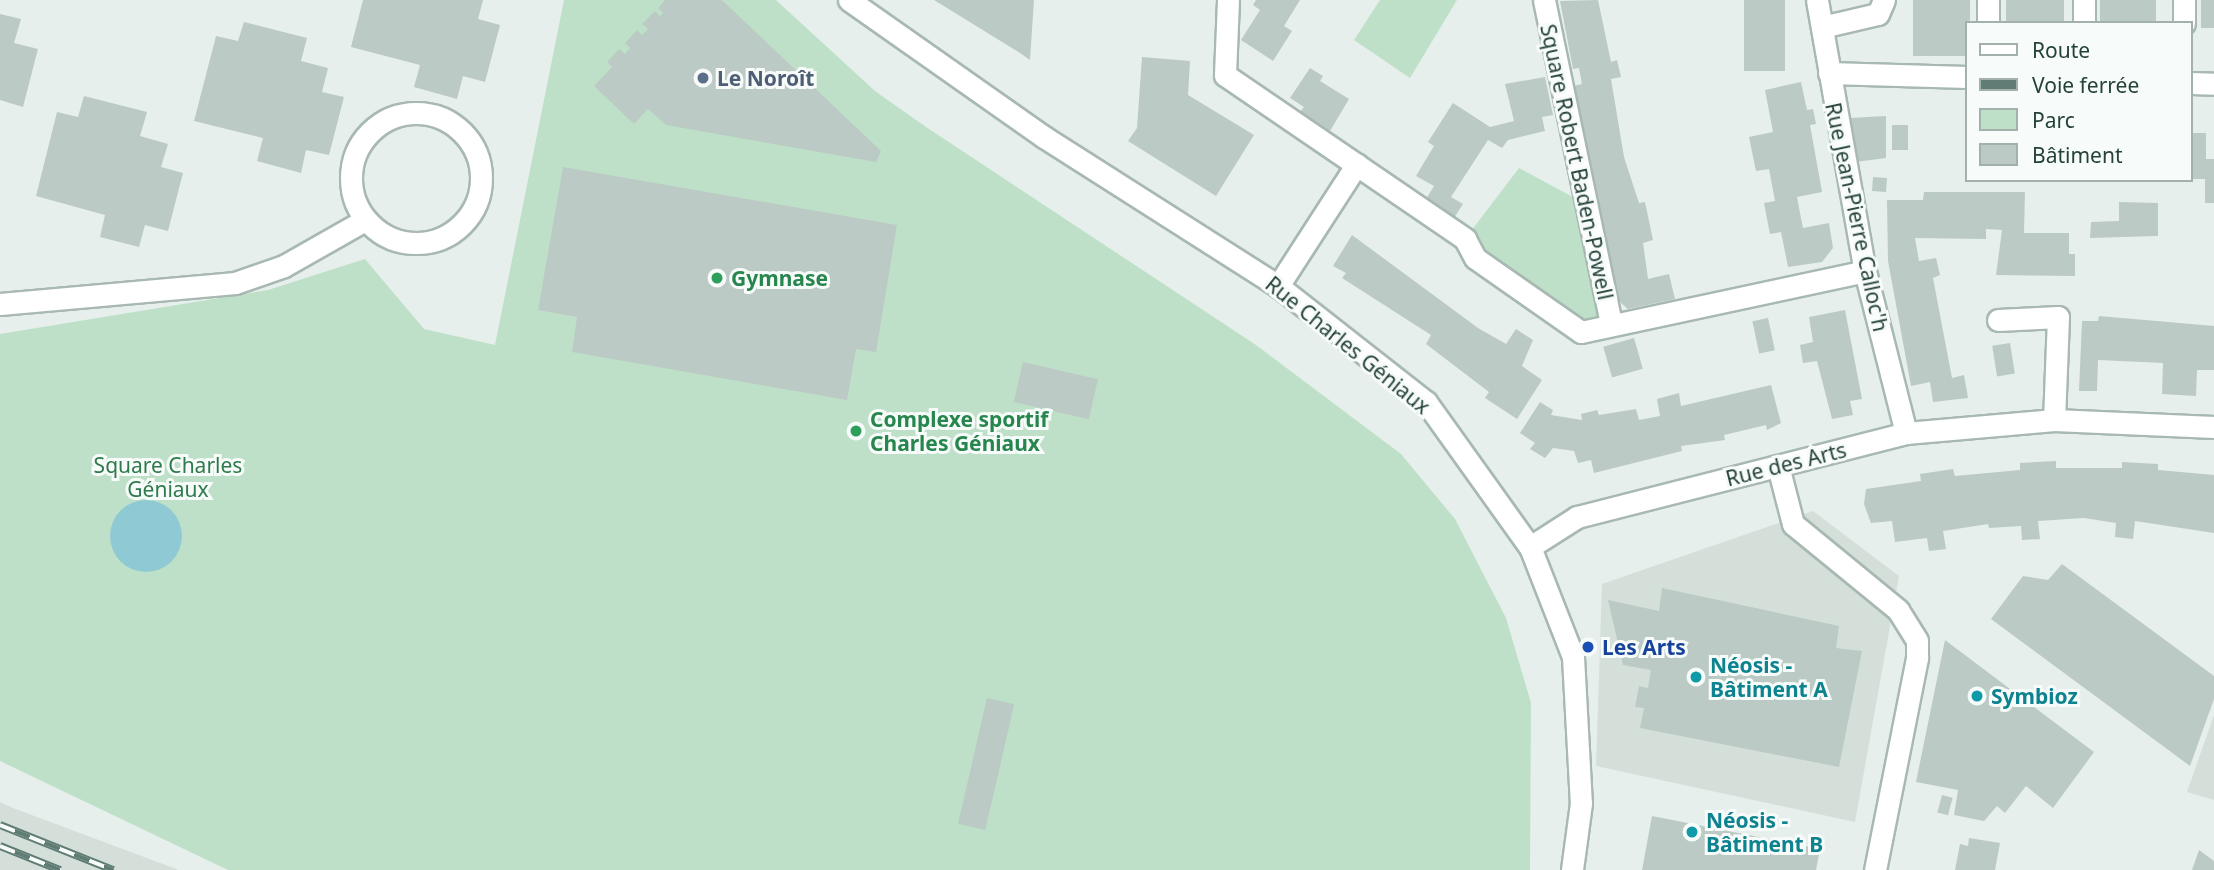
<!DOCTYPE html>
<meta charset="utf-8">
<style>
body{margin:0}
#map{position:relative;width:2214px;height:870px;overflow:hidden;background:#e6efeb;font-family:"Noto Sans",sans-serif}
div>[style]{position:absolute}
[style*='--x']{left:calc(var(--x)*1px);top:calc(var(--y)*1px);width:calc(var(--w)*1px);rotate:calc(var(--a)*1deg)}
.built>*{inset:0;background:#d4dfda}
.green>*{inset:0;background:#bfe0c8}
.water>*{inset:0;background:#8ec9d4}
.round{border-radius:50%}
.building>*{inset:0;background:#bbcac4;transform-origin:0 0}
.roads{filter:drop-shadow(2px 0 #a8b8b2) drop-shadow(-2px 0 #a8b8b2) drop-shadow(0 2px #a8b8b2) drop-shadow(0 -2px #a8b8b2)}
.minor>*{height:21px;margin:-10.5px;padding:0 10.5px;transform-origin:10.5px;border-radius:10.5px;background:#fff}
.minor>.ring{margin:-10.5px;padding:0;box-sizing:content-box;background:none;border:21px solid #fff;border-radius:50%}
.rail>*{height:8px;margin-top:-4px;transform-origin:0;background:repeating-linear-gradient(90deg,#f7fbf9 0 16px,#5f7d75 0 32px);box-sizing:border-box;border-block:2px solid #5f7d75}
.dots>*{width:19px;height:19px;translate:-50% -50%;box-sizing:border-box;border:4px solid #f7fbf9;border-radius:50%}
span{translate:-50% -50%;white-space:nowrap;text-align:center;line-height:1.15;-webkit-text-stroke:6px #f7fbf9;paint-order:stroke}
.service-label{font-size:21px;color:#4e5e75;font-weight:700}
.left{translate:0 -50%;text-align:left}
.street-label{font-size:21px;color:#24423a}
.leisure-label{font-size:21px;color:#27864d;font-weight:700}
.park-label{font-size:21px;color:#2d7a4b}
.transit-label{font-size:21px;color:#164399;font-weight:700}
.culture-label{font-size:21px;color:#0d838f;font-weight:700}
.legend{position:absolute;left:1965px;top:21px;width:228px;height:161px;box-sizing:border-box;background:#f7fbf9;border:2px solid #a3b1ad;margin:0;padding:9px 12px;list-style:none;font-size:21px;color:#24423a}
.legend li{display:flex;align-items:center;gap:14px;height:35px}
.legend b{width:35px;border:2px solid #a3b1ad}
</style>
<div id="map">
<div class="built">
<i style="clip-path:polygon(1813px 511px,1899px 576px,1855px 822px,1596px 766px,1602px 584px)"></i>
<i style="clip-path:polygon(2214px 715px,2214px 800px,2187px 792px)"></i>
<i style="clip-path:polygon(0 802px,13px 808px,179px 870px,0 870px)"></i>
</div>
<div class="green">
<i style="clip-path:polygon(564px 0,776px 0,875px 91px,926px 127px,1256px 345px,1401px 454px,1455px 519px,1506px 618px,1531px 703px,1530px 870px,228px 870px,0 761px,0 334px,268px 290px,365px 259px,424px 329px,495px 345px)"></i>
<i style="clip-path:polygon(1380px 0,1457px 0,1410px 78px,1354px 40px)"></i>
<i style="clip-path:polygon(1519px 168px,1584px 203px,1611px 323px,1581px 332px,1465px 239px)"></i>
</div>
<div class="water">
<i class="round" style="left:110px;top:500px;width:72px;height:72px"></i>
</div>
<div class="building">
<i style="clip-path:polygon(363px 0,483px 0,478px 19px,500px 25px,485px 82px,463px 76px,457px 99px,414px 87px,420px 65px,351px 47px)"></i>
<i style="clip-path:polygon(665px 0,722px 0,881px 151px,876px 162px,666px 125px,648px 109px,634px 124px,594px 86px,612px 67px,607px 62px,619px 49px,625px 54px,630px 48px,625px 43px,637px 30px,642px 35px,648px 29px,642px 24px,655px 11px,660px 16px,663px 13px,658px 8px)"></i>
<i style="clip-path:polygon(934px 0,1034px 0,1030px 60px,1020px 53px)"></i>
<i style="clip-path:polygon(1256px 0,1300px 0,1284px 26px,1292px 31px,1273px 61px,1241px 40px,1260px 10px,1253px 5px)"></i>
<i style="clip-path:polygon(1598px 0,1611px 62px,1617px 60px,1621px 77px,1611px 79px,1624px 157px,1639px 203px,1645px 202px,1653px 240px,1643px 243px,1648px 279px,1669px 274px,1675px 299px,1628px 309px,1613px 296px,1597px 223px,1602px 221px,1599px 205px,1594px 206px,1570px 87px,1582px 84px,1579px 68px,1573px 69px,1560px 1px)"></i>
<i style="left:1744px;top:0;width:41px;height:71px"></i>
<i style="left:1913px;top:0;width:57px;height:56px"></i>
<i style="left:2006px;top:0;width:58px;height:23px"></i>
<i style="left:2100px;top:0;width:56px;height:23px"></i>
<i style="left:2201px;top:0;width:13px;height:28px"></i>
<i style="clip-path:polygon(0 14px,21px 19px,14px 43px,38px 49px,23px 107px,0 100px)"></i>
<i style="clip-path:polygon(244px 22px,307px 38px,301px 61px,328px 68px,322px 92px,344px 97px,329px 155px,306px 150px,301px 173px,257px 161px,263px 138px,194px 121px,216px 36px,238px 41px)"></i>
<i style="clip-path:polygon(1142px 57px,1190px 61px,1188px 95px,1254px 135px,1216px 196px,1128px 141px,1137px 128px)"></i>
<i style="clip-path:polygon(1310px 68px,1323px 76px,1320px 81px,1349px 99px,1330px 131px,1300px 112px,1304px 107px,1290px 98px)"></i>
<i style="clip-path:polygon(1545px 77px,1553px 115px,1542px 117px,1545px 131px,1508px 140px,1502px 148px,1488px 140px,1451px 197px,1463px 204px,1454px 218px,1426px 199px,1434px 186px,1416px 176px,1434px 146px,1428px 142px,1453px 103px,1490px 127px,1514px 121px,1505px 84px)"></i>
<i style="clip-path:polygon(1801px 82px,1807px 110px,1813px 109px,1816px 124px,1810px 125px,1822px 192px,1797px 197px,1800px 213px,1803px 228px,1829px 223px,1833px 248px,1822px 262px,1788px 267px,1781px 232px,1770px 234px,1767px 219px,1764px 203px,1775px 201px,1769px 169px,1756px 171px,1749px 137px,1773px 132px,1765px 90px)"></i>
<i style="clip-path:polygon(84px 96px,147px 112px,140px 136px,168px 144px,161px 167px,183px 173px,168px 231px,145px 225px,139px 247px,100px 237px,105px 215px,36px 196px,57px 112px,78px 117px)"></i>
<i style="clip-path:polygon(1886px 116px,1886px 158px,1855px 162px,1850px 118px)"></i>
<i style="left:1892px;top:125px;width:16px;height:25px"></i>
<i style="clip-path:polygon(2191px 133px,2206px 133px,2206px 159px,2214px 159px,2214px 203px,2205px 203px,2205px 179px,2191px 179px)"></i>
<i style="clip-path:polygon(563px 167px,897px 225px,876px 352px,856px 349px,847px 400px,572px 352px,577px 317px,538px 310px)"></i>
<i style="left:1873px;top:177px;width:14px;height:14px;rotate:4deg"></i>
<i style="clip-path:polygon(1924px 192px,2025px 192px,2024px 233px,2069px 233px,2069px 254px,2075px 254px,2075px 276px,1996px 275px,2002px 230px,1986px 229px,1986px 239px,1915px 238px,1919px 261px,1936px 258px,1940px 275px,1933px 278px,1952px 378px,1964px 375px,1968px 398px,1933px 402px,1930px 382px,1911px 386px,1888px 261px,1887px 200px,1923px 200px)"></i>
<i style="clip-path:polygon(2119px 202px,2158px 203px,2158px 236px,2090px 238px,2091px 222px,2119px 221px)"></i>
<i style="clip-path:polygon(1352px 235px,1478px 328px,1506px 344px,1516px 329px,1533px 340px,1522px 366px,1542px 380px,1517px 419px,1485px 398px,1489px 392px,1426px 344px,1431px 335px,1342px 278px,1346px 273px,1333px 266px)"></i>
<i style="clip-path:polygon(1845px 310px,1862px 399px,1850px 401px,1853px 415px,1832px 419px,1817px 361px,1803px 363px,1800px 345px,1813px 342px,1809px 317px)"></i>
<i style="clip-path:polygon(2099px 316px,2214px 326px,2214px 370px,2197px 370px,2196px 396px,2162px 394px,2163px 363px,2098px 360px,2097px 391px,2079px 391px,2082px 321px,2098px 321px)"></i>
<i style="left:1768px;top:318px;width:33px;height:16px;rotate:78deg"></i>
<i style="left:1634px;top:338px;width:32px;height:32px;rotate:74deg"></i>
<i style="left:2010px;top:343px;width:31px;height:18px;rotate:81deg"></i>
<i style="left:1023px;top:362px;width:77px;height:41px;rotate:13deg"></i>
<i style="clip-path:polygon(1771px 385px,1781px 423px,1767px 430px,1766px 425px,1724px 435px,1725px 440px,1681px 446px,1682px 451px,1594px 473px,1591px 460px,1578px 463px,1574px 451px,1553px 448px,1545px 458px,1530px 449px,1535px 443px,1520px 433px,1540px 402px,1553px 410px,1551px 415px,1582px 420px,1581px 414px,1597px 410px,1599px 415px,1636px 409px,1639px 420px,1660px 416px,1657px 399px,1679px 393px,1681px 406px)"></i>
<i style="clip-path:polygon(2056px 461px,2056px 468px,2122px 468px,2122px 462px,2158px 464px,2158px 470px,2214px 475px,2214px 533px,2135px 521px,2133px 539px,2115px 537px,2116px 523px,2084px 518px,2038px 521px,2040px 539px,2022px 540px,2021px 526px,1989px 528px,1988px 524px,1943px 531px,1946px 549px,1929px 551px,1927px 538px,1895px 542px,1892px 521px,1871px 523px,1864px 504px,1866px 489px,1921px 481px,1920px 474px,1953px 469px,1955px 476px,2020px 470px,2020px 463px)"></i>
<i style="clip-path:polygon(2062px 564px,2214px 676px,2214px 699px,2190px 766px,1991px 619px,2023px 576px,2048px 580px)"></i>
<i style="clip-path:polygon(1662px 588px,1839px 626px,1836px 648px,1862px 651px,1839px 767px,1640px 728px,1644px 708px,1635px 707px,1639px 686px,1648px 688px,1651px 670px,1623px 665px,1608px 600px,1659px 611px)"></i>
<i style="clip-path:polygon(1945px 640px,2094px 752px,2053px 808px,2026px 786px,2005px 813px,1997px 806px,1984px 821px,1954px 815px,1958px 790px,1916px 782px)"></i>
<i style="left:987px;top:698px;width:28px;height:129px;rotate:13deg"></i>
<i style="left:1942px;top:795px;width:11px;height:18px;rotate:15deg"></i>
<i style="clip-path:polygon(1652px 816px,1820px 849px,1816px 870px,1642px 870px)"></i>
<i style="clip-path:polygon(1969px 838px,2000px 843px,1995px 870px,1955px 870px,1960px 844px,1968px 846px)"></i>
<i style="clip-path:polygon(2199px 850px,2214px 861px,2214px 870px,2192px 870px)"></i>
</div>
<div class="roads">
<div class="minor">
<i style="--x:849;--y:0;--w:238;--a:35.1"></i>
<i style="--x:1044;--y:137;--w:277;--a:32.5"></i>
<i style="--x:1278;--y:286;--w:188;--a:38.1"></i>
<i style="--x:1426;--y:402;--w:178;--a:54.4"></i>
<i style="--x:1530;--y:547;--w:118;--a:68.6"></i>
<i style="--x:1573;--y:657;--w:146;--a:86.9"></i>
<i style="--x:1581;--y:803;--w:68;--a:97.7"></i>
<i style="--x:1228;--y:0;--w:75;--a:92.3"></i>
<i style="--x:1225;--y:75;--w:291;--a:34.3"></i>
<i style="--x:1465;--y:239;--w:21;--a:62"></i>
<i style="--x:1475;--y:258;--w:129;--a:34.9"></i>
<i style="--x:1581;--y:332;--w:290;--a:-12.1"></i>
<i style="--x:1544;--y:0;--w:330;--a:78.3"></i>
<i style="--x:1817;--y:0;--w:275;--a:80"></i>
<i style="--x:1865;--y:271;--w:167;--a:75.8"></i>
<i style="--x:1988;--y:23;--w:23;--a:-90"></i>
<i style="--x:2084;--y:23;--w:23;--a:-90"></i>
<i style="--x:2184;--y:23;--w:23;--a:-90"></i>
<i style="--x:1822;--y:27;--w:57;--a:-13.1"></i>
<i style="--x:1878;--y:14;--w:15;--a:-67"></i>
<i style="--x:1829;--y:73;--w:138;--a:1.7"></i>
<i style="--x:2191;--y:83;--w:23;--a:2"></i>
<i class="ring" style="left:351px;top:113px;width:109px;height:109px"></i>
<i style="--x:1278;--y:286;--w:145;--a:-57.1"></i>
<i style="--x:0;--y:304;--w:236;--a:-5.1"></i>
<i style="--x:235;--y:283;--w:52;--a:-19.1"></i>
<i style="--x:284;--y:266;--w:93;--a:-29.6"></i>
<i style="--x:1998;--y:320;--w:60;--a:-2.9"></i>
<i style="--x:2058;--y:317;--w:103;--a:92.2"></i>
<i style="--x:1778;--y:466;--w:60;--a:75.5"></i>
<i style="--x:1793;--y:524;--w:136;--a:39.3"></i>
<i style="--x:1898;--y:610;--w:36;--a:58"></i>
<i style="--x:1917;--y:641;--w:17;--a:90"></i>
<i style="--x:1917;--y:658;--w:216;--a:101.2"></i>
<i style="--x:1530;--y:547;--w:56;--a:-32.6"></i>
<i style="--x:1577;--y:517;--w:340;--a:-14.3"></i>
<i style="--x:1906;--y:433;--w:149;--a:-5"></i>
<i style="--x:2054;--y:420;--w:160;--a:2.5"></i>
</div>
</div>
<div class="rail">
<i style="--x:0;--y:825;--w:122;--a:21.7"></i>
<i style="--x:0;--y:846;--w:65;--a:21.8"></i>
</div>
<div class="dots">
<i style="left:703px;top:78px;background:#5c6f8a"></i>
<i style="left:717px;top:278px;background:#2e9e5b"></i>
<i style="left:856px;top:431px;background:#2e9e5b"></i>
<i style="left:1588px;top:647px;background:#1a4fb4"></i>
<i style="left:1696px;top:677px;background:#0f9aa8"></i>
<i style="left:1977px;top:696px;background:#0f9aa8"></i>
<i style="left:1692px;top:832px;background:#0f9aa8"></i>
</div>
<div class="service-label">
<span class="left" style="left:717px;top:78px">Le Noroît</span>
</div>
<div class="street-label">
<span style="left:1577px;top:162px;rotate:78deg">Square Robert Baden-Powell</span>
<span style="left:1857px;top:217px;rotate:78deg">Rue Jean-Pierre Calloc'h</span>
<span style="left:1348px;top:345px;rotate:39deg">Rue Charles Géniaux</span>
<span style="left:1786px;top:464px;rotate:-14deg">Rue des Arts</span>
</div>
<div class="leisure-label">
<span class="left" style="left:731px;top:278px">Gymnase</span>
<span class="left" style="left:870px;top:431px">Complexe sportif<br>Charles Géniaux</span>
</div>
<div class="park-label">
<span style="left:168px;top:477px">Square Charles<br>Géniaux</span>
</div>
<div class="transit-label">
<span class="left" style="left:1602px;top:647px">Les Arts</span>
</div>
<div class="culture-label">
<span class="left" style="left:1710px;top:677px">Néosis -<br>Bâtiment A</span>
<span class="left" style="left:1991px;top:696px">Symbioz</span>
<span class="left" style="left:1706px;top:832px">Néosis -<br>Bâtiment B</span>
</div>
<ul class="legend">
<li><b style="height:9px;background:#fff"></b>Route</li>
<li><b style="height:9px;background:#5f7d75"></b>Voie ferrée</li>
<li><b style="height:19px;background:#bfe0c8"></b>Parc</li>
<li><b style="height:19px;background:#bbcac4"></b>Bâtiment</li>
</ul>
</div>
